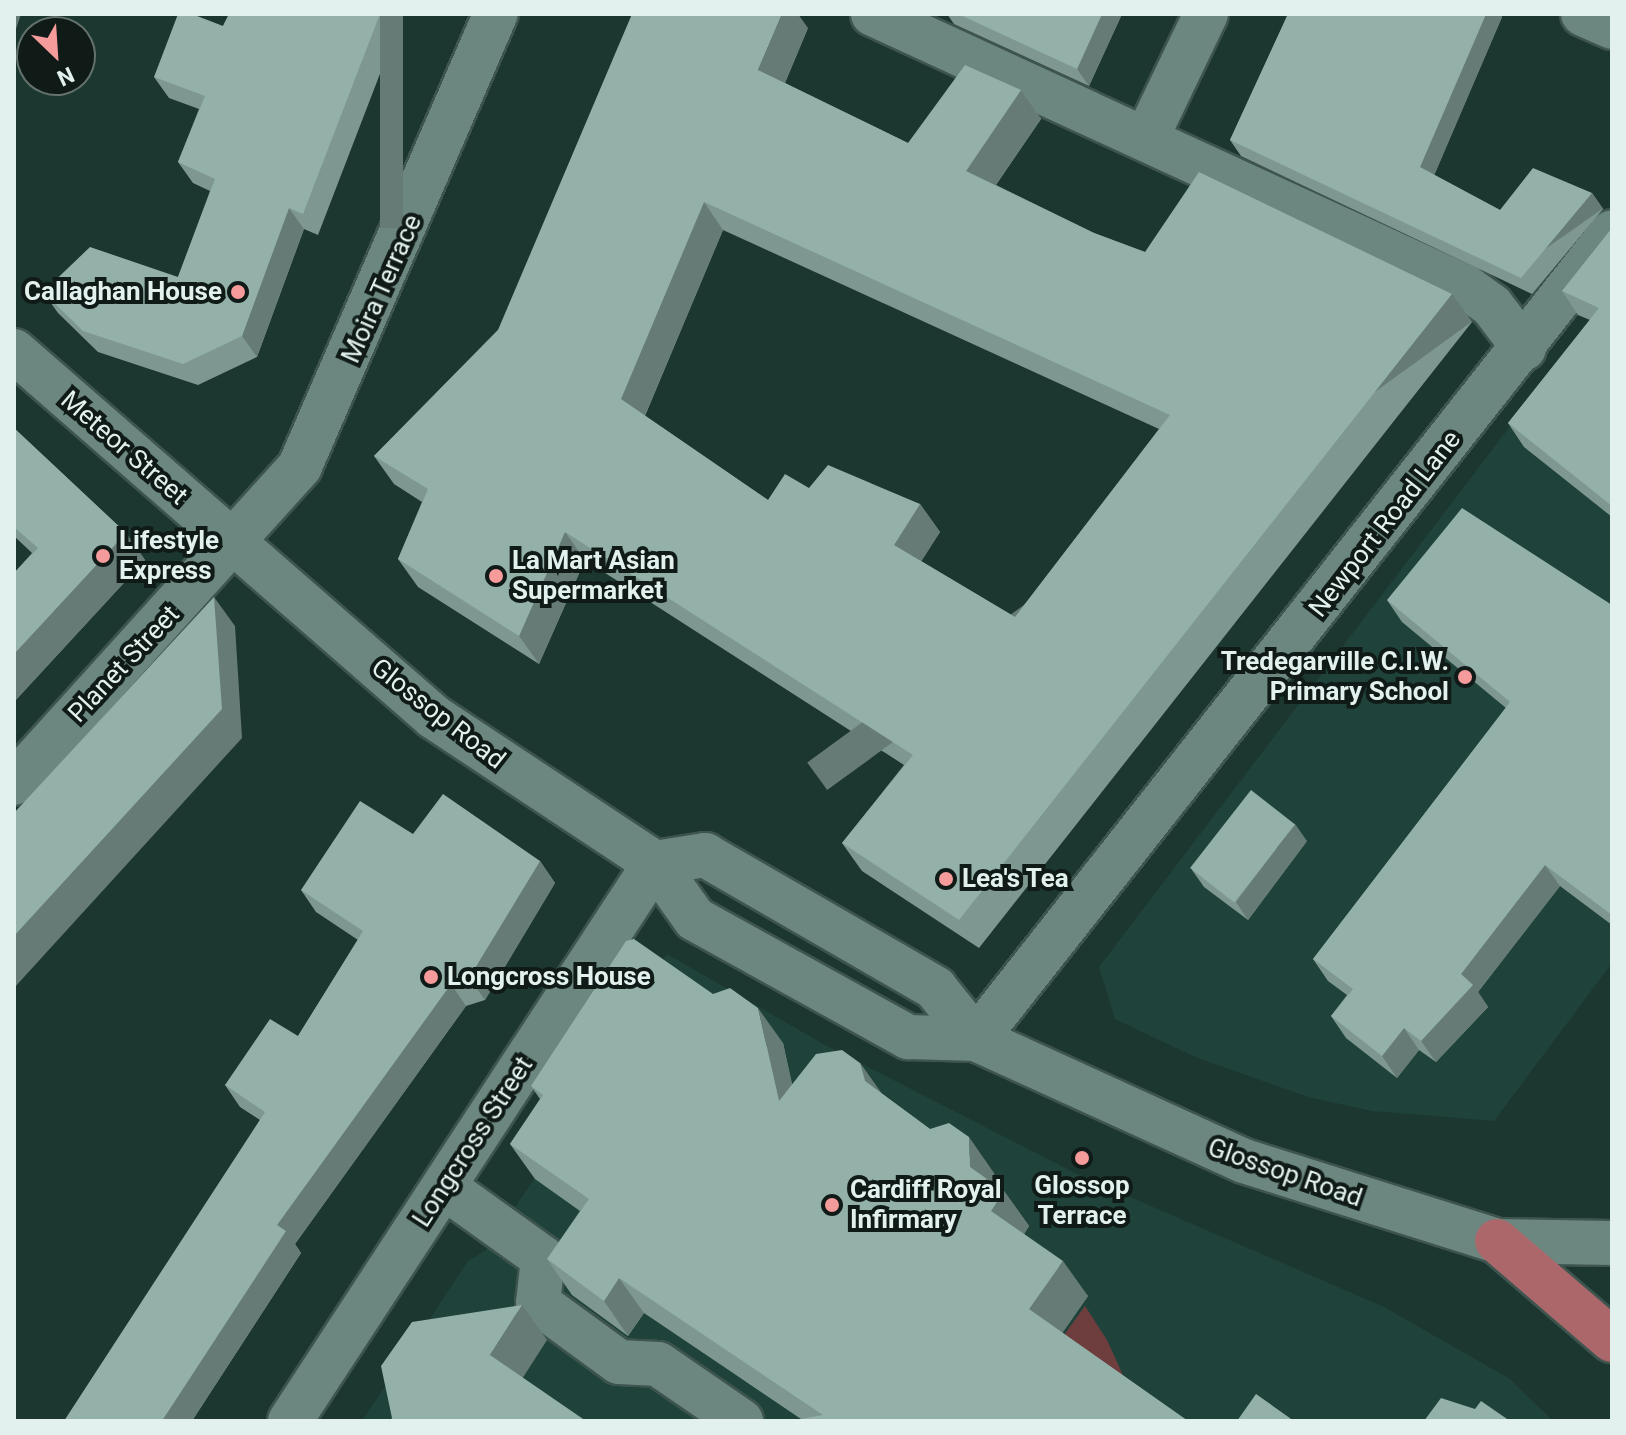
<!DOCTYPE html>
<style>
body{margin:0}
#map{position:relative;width:1626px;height:1435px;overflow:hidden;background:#1c3630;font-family:Roboto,sans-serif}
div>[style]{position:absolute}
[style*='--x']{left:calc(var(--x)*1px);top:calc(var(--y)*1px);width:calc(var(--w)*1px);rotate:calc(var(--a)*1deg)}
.built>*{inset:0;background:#1f433b}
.green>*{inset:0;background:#6e3e3f}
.roads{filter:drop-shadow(2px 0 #3e544f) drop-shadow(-2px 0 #3e544f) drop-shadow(0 2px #3e544f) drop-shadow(0 -2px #3e544f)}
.minor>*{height:44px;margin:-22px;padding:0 22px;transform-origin:22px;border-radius:22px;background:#6b8780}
.major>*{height:44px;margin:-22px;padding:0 22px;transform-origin:22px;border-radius:22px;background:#ab676a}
.wall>*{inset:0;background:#7e9791}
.shaded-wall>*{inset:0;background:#677b76;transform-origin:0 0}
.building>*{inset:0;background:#93b0a9;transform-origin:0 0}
.dots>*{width:22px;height:22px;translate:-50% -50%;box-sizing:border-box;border:4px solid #101b18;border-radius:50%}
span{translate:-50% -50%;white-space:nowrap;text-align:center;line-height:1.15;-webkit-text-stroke:8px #101b18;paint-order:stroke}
.street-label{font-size:26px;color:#e2f1ed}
.poi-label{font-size:26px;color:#e2f1ed;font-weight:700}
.right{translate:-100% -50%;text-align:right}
.left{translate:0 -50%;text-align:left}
.frame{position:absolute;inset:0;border:16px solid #e2f1ed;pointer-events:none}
.north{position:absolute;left:16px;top:16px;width:80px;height:80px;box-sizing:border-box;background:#101b18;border:2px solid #64716d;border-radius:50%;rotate:155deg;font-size:22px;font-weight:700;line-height:32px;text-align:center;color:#e2f1ed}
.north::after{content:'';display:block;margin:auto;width:28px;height:36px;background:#f59b9c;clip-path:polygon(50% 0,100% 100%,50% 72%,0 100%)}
</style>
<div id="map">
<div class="built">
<i style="clip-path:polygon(1590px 321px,1612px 336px,1612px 963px,1494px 1121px,1372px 1111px,1308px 1097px,1195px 1057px,1115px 1019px,1099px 967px)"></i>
<i style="clip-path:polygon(667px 954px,825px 1045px,1075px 1173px,1384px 1307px,1510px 1379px,1553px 1421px,362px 1421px,468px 1261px,485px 1251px,567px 1131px,556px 1121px)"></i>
</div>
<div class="green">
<i style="clip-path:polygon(1085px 1306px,1107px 1340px,1132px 1395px,1056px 1346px)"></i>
</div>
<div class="roads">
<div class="minor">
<i style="--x:873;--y:14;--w:653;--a:24.72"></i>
<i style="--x:1466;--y:287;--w:32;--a:36"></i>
<i style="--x:1492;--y:306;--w:53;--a:52.7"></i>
<i style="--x:1583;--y:14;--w:32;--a:24"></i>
<i style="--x:1146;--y:139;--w:139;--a:-64.4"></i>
<i style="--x:14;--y:351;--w:557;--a:41.07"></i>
<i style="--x:434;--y:717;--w:265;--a:33.5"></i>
<i style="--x:655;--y:863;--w:69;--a:54.5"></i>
<i style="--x:695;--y:919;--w:244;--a:29"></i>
<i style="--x:908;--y:1037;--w:68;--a:1.7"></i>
<i style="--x:14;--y:783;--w:427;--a:-47.9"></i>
<i style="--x:300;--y:466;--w:493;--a:-66.6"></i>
<i style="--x:655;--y:863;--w:51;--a:-9.1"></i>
<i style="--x:705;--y:855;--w:266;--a:30"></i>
<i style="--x:935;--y:988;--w:65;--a:51.2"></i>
<i style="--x:976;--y:1039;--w:294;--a:24.5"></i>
<i style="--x:1244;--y:1161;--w:265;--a:17.5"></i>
<i style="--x:1497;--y:1241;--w:115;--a:1"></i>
<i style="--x:976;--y:1039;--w:1027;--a:-51.76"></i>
<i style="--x:444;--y:1187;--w:122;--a:35.6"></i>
<i style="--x:543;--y:1258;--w:45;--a:96.3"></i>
<i style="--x:538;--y:1303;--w:100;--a:36.1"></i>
<i style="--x:619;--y:1362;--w:39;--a:3"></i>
<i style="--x:658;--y:1364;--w:101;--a:34.5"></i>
<i style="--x:290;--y:1421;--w:667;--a:-56.81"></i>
</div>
<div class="major">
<i style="--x:1497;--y:1241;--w:152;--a:40.7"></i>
</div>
</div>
<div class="wall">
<i style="clip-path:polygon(229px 14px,403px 14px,318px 235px,304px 229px,257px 357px,198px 385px,98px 352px,58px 313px,43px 292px,178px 277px,210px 191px,193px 183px,178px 162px,199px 109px,169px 98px,154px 77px,223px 26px)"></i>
<i style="clip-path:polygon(947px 14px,1122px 14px,1089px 86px,954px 24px)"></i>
<i style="clip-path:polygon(1288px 14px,1500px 14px,1502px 17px,1434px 175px,1500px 210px,1592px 193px,1603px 209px,1532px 294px,1241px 156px,1230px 140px)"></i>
<i style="clip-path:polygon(evenodd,808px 28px,785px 83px,908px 143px,1021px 90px,1041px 119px,996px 185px,1094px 233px,1145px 252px,1472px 322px,979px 948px,862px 871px,842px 843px,904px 765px,585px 560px,539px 664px,418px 587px,398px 559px,422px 502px,394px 484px,374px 456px,498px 330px,808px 28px,723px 230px,1159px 429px,1015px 617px,921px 561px,940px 532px,920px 504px,809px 488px,768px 500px,645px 416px,723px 230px)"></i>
<i style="clip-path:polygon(1612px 228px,1612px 517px,1524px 447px,1508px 423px,1590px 320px,1578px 315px,1562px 291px)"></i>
<i style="clip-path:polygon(14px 428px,126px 533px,145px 560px,14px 702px,14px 573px,32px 553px,14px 536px)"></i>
<i style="clip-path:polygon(1387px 600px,1612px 605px,1612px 925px,1560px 886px,1478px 992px,1488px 1007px,1436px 1062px,1419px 1050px,1397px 1078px,1346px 1038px,1331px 1016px,1347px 995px,1328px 981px,1313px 959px,1506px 708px,1402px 622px)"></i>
<i style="clip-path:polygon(413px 834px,540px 861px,555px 883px,485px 1000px,466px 1006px,295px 1244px,301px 1253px,192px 1421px,260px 1120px,240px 1107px,225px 1085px,298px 1036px,358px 940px,316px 912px,301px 890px)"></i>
<i style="clip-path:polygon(1307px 841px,1248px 920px,1204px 887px,1192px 870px)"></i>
<i style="clip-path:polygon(783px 1043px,792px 1085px,860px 1063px,881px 1093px,930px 1129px,994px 1173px,995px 1184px,1004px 1191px,1029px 1226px,1024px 1234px,1088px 1296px,1062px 1333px,1188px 1421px,801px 1419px,644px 1313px,628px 1336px,572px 1295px,547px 1259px,580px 1211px,535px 1179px,510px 1144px,540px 1099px,531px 1086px)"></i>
</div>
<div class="shaded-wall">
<i style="clip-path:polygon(14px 14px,21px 14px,14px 35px)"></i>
<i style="left:380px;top:14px;width:23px;height:214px"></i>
<i style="clip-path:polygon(782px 14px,798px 14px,808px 28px,778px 99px,758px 70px)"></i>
<i style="clip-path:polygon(1102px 14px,1122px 14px,1089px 86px,1077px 69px)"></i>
<i style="clip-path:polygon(1486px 14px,1500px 14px,1502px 17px,1431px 183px,1420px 167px)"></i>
<i style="clip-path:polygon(1021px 90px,1041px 119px,986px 199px,966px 171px)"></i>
<i style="left:1592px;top:193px;width:19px;height:111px;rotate:55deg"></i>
<i style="clip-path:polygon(704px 202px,723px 230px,640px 427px,621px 399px)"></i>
<i style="clip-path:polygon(289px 208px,304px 229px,257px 357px,242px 336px)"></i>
<i style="left:1452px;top:294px;width:34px;height:797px;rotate:54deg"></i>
<i style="clip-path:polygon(920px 504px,940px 532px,914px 573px,894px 545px)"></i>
<i style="clip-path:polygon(565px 532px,585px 560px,539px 664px,519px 636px)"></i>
<i style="clip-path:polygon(126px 533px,145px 560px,14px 702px,14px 654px)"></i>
<i style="clip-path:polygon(214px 597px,235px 626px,242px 738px,14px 988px,14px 936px)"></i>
<i style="clip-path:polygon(1295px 824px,1307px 841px,1248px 920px,1236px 902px)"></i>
<i style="clip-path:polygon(540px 861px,555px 883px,485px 1000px,469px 978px)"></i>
<i style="clip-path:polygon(1545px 865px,1560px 886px,1478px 992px,1488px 1007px,1436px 1062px,1421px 1041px,1461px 974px)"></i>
<i style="clip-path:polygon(451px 984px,466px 1006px,295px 1244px,301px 1253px,192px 1421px,162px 1421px,277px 1225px)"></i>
<i style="clip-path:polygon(758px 1008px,783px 1043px,804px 1137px,779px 1101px)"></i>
<i style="clip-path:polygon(1404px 1028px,1419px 1050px,1397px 1078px,1382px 1056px)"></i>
<i style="clip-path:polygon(860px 1063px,885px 1098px,865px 1081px)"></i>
<i style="clip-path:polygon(969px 1137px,994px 1173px,995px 1202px,970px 1167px)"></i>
<i style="clip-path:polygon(1004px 1191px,1029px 1226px,1016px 1246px,991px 1211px)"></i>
<i style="clip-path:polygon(1063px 1261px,1088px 1296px,1054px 1345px,1029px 1309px)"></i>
<i style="clip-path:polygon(619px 1278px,644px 1313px,628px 1336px,604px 1301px)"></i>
<i style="clip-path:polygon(522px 1305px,547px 1340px,515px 1390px,490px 1355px)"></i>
</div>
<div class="building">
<i style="clip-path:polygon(178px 14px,192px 14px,223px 26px,229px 14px,380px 14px,303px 214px,289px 208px,242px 336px,183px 364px,83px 331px,43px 292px,90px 247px,178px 277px,215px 179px,178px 162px,205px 96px,154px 77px)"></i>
<i style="clip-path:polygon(evenodd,632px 14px,782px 14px,758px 70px,908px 143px,965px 65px,1021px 90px,966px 171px,1094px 233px,1145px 252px,1199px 172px,1452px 294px,959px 920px,842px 843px,913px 755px,565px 532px,519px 636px,398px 559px,428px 489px,374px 456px,498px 330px,632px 14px,704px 202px,1170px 415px,1015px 617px,894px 545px,920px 504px,828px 465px,809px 488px,785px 474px,768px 500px,621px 399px,704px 202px)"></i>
<i style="clip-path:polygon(958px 14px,1102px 14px,1077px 69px)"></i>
<i style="clip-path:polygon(1288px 14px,1486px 14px,1420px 167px,1500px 210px,1533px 168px,1592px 193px,1521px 278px,1230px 140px)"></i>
<i style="clip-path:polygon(1612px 228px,1612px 506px,1508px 423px,1599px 308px,1562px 291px)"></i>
<i style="clip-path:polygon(14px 428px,126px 533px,14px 654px,14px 573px,38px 548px,14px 527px)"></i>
<i style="clip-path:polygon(1462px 508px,1612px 605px,1612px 915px,1545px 865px,1461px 974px,1473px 985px,1421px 1041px,1404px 1028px,1382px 1056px,1331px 1016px,1353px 989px,1313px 959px,1510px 702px,1387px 600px)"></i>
<i style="clip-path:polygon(214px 597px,222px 709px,14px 936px,14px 813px)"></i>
<i style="left:1251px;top:790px;width:56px;height:99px;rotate:38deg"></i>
<i style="clip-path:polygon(443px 794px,540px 861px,469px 978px,451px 984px,277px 1225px,286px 1231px,162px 1421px,64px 1421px,265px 1112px,225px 1085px,270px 1019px,298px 1036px,363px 931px,301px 890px,360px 801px,413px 834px)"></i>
<i style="clip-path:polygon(634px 939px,713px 994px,730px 988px,758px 1008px,779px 1101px,816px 1054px,842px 1050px,860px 1063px,865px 1081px,930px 1129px,949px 1123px,969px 1137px,970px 1167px,1004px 1191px,991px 1211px,1063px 1261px,1029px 1309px,1188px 1421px,791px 1421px,823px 1415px,619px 1278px,604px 1301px,547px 1259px,589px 1199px,510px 1144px,543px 1095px,531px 1086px,626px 941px)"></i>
<i style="clip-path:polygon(522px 1305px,490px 1355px,586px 1421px,390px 1421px,392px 1418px,381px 1366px,412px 1322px)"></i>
<i style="clip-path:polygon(1256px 1394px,1294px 1421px,1237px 1421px)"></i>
<i style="clip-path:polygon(1441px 1398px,1475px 1409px,1481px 1401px,1510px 1421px,1424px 1421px)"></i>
</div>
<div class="dots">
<i style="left:238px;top:292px;background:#f59b9c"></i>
<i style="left:103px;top:556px;background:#f59b9c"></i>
<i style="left:496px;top:576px;background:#f59b9c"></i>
<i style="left:1465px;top:677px;background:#f59b9c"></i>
<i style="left:946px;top:879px;background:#f59b9c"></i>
<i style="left:431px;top:977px;background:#f59b9c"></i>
<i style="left:1082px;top:1158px;background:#f59b9c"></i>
<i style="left:832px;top:1205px;background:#f59b9c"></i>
</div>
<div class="street-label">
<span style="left:382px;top:289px;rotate:-66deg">Moira Terrace</span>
<span style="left:124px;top:448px;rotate:41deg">Meteor Street</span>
<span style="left:1385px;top:524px;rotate:-52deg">Newport Road Lane</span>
<span style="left:124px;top:664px;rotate:-47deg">Planet Street</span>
<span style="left:438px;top:714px;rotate:38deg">Glossop Road</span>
<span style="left:473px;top:1142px;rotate:-57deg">Longcross Street</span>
<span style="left:1285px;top:1173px;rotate:19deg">Glossop Road</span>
</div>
<div class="poi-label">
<span class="right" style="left:222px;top:292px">Callaghan House</span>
<span class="left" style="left:119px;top:556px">Lifestyle<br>Express</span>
<span class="left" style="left:512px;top:576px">La Mart Asian<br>Supermarket</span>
<span class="right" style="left:1449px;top:677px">Tredegarville C.I.W.<br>Primary School</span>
<span class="left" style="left:962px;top:879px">Lea's Tea</span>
<span class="left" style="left:447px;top:977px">Longcross House</span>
<span style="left:1082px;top:1201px">Glossop<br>Terrace</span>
<span class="left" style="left:850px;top:1205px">Cardiff Royal<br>Infirmary</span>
</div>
<div class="frame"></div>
<div class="north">N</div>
</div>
